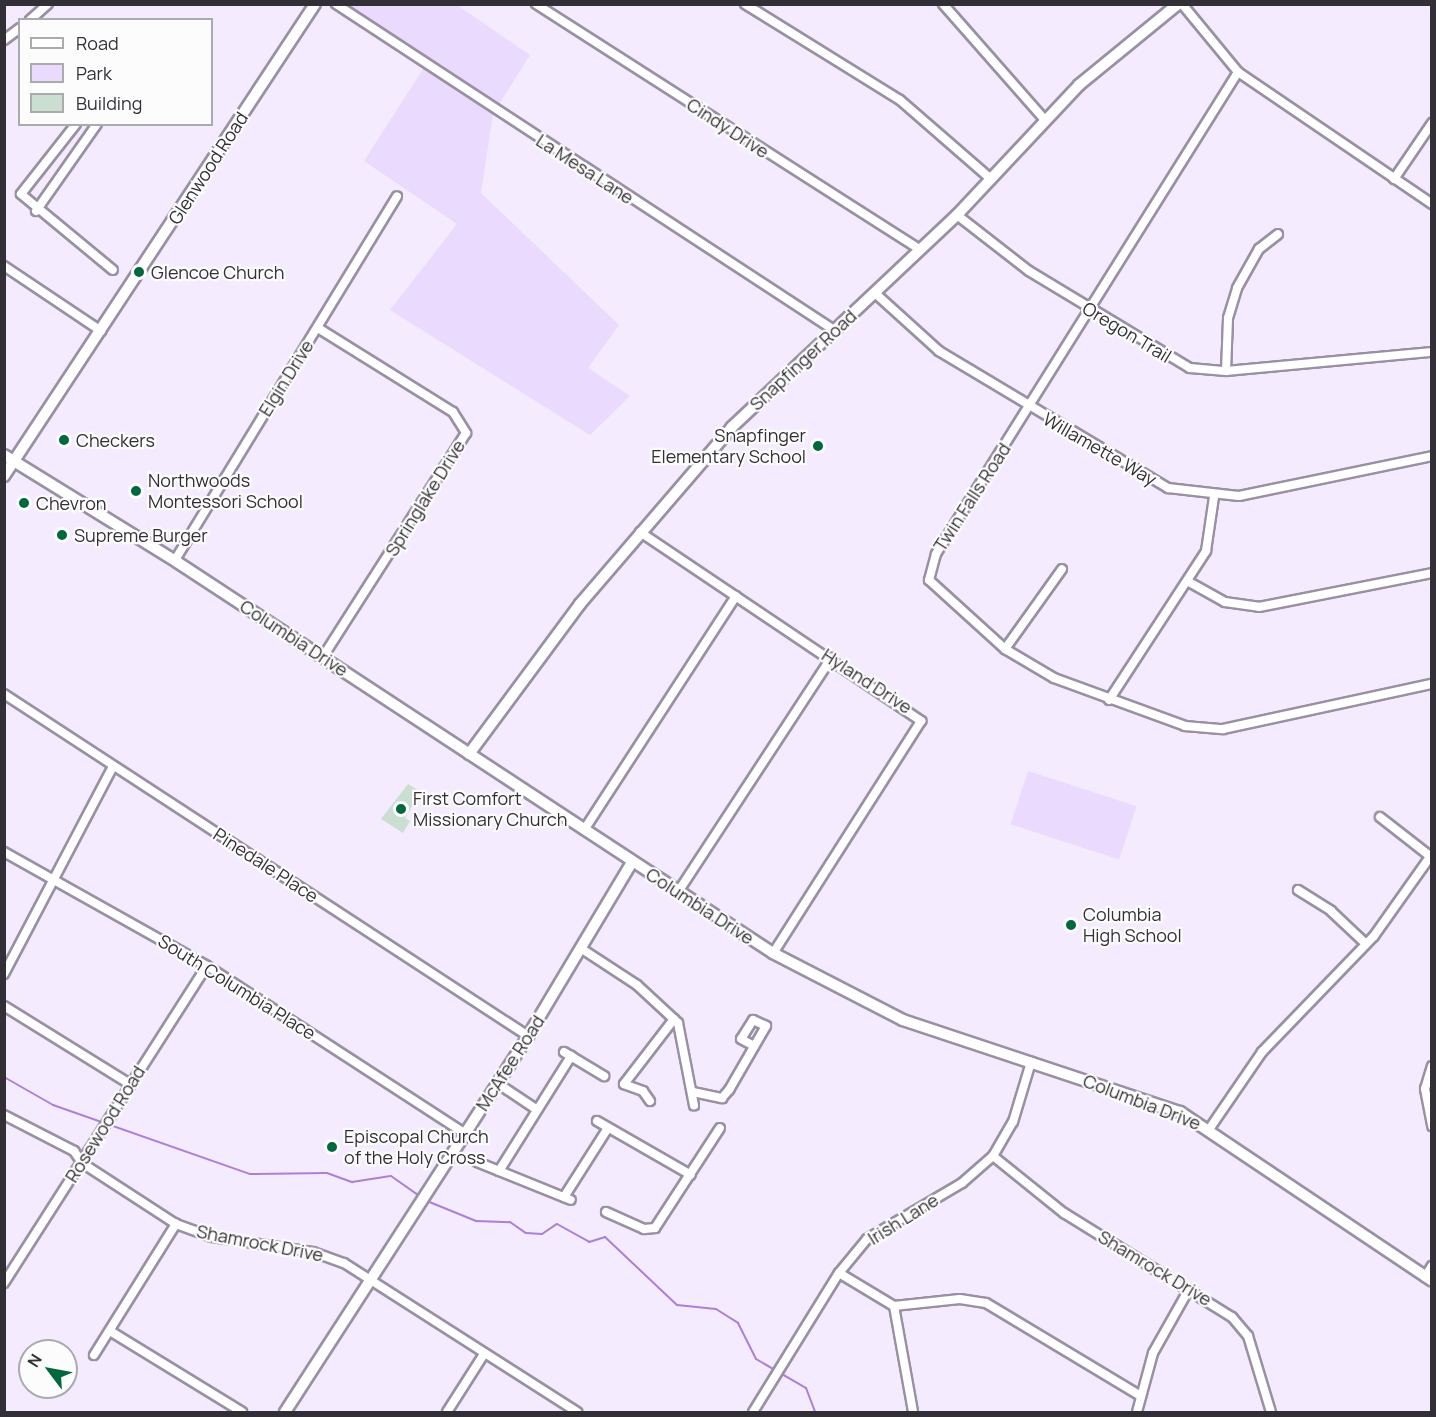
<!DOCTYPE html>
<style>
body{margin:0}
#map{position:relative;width:1436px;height:1417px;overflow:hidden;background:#f4ebfe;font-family:Manrope,sans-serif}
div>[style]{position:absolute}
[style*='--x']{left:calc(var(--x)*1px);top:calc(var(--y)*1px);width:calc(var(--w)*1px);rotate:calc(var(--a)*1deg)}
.green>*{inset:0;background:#eadafe;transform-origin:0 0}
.stream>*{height:2px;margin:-1px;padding:0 1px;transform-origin:1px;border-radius:1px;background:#ab80d5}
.building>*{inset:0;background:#caded1}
.roads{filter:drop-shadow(2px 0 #9991a3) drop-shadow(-2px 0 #9991a3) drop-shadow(0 2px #9991a3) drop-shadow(0 -2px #9991a3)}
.street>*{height:8px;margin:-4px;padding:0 4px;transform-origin:4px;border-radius:4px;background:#fff}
.secondary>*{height:10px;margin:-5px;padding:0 5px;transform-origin:5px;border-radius:5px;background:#fff}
.dots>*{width:16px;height:16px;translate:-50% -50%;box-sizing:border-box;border:3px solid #fcfcfc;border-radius:50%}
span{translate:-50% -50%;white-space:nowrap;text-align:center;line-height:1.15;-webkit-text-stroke:4.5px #fcfcfc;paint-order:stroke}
.street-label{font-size:18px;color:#322f36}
.poi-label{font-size:18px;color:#322f36}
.left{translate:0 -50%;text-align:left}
.right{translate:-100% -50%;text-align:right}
.frame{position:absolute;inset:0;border:6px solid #322f36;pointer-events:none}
.legend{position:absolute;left:18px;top:18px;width:195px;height:108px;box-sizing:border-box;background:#fcfcfc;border:2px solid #abaaad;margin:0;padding:8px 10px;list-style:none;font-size:18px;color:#322f36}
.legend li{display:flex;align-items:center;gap:12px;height:30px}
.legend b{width:30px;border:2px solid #abaaad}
.north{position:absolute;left:18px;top:1339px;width:60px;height:60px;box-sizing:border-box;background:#fcfcfc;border:2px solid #abaaad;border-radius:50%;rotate:302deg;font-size:16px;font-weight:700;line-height:24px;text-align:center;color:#322f36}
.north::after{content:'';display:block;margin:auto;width:21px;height:27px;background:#01683e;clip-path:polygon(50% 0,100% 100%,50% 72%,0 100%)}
</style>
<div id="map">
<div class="green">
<i style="clip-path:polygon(338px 5px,457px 5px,530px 55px,493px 114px,481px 193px,619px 325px,588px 368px,630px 396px,590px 435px,390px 310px,457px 224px,364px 161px,425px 66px)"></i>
<i style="left:1028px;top:771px;width:114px;height:56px;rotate:18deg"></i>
</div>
<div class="stream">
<i style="--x:4;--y:1077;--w:56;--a:29.7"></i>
<i style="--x:53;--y:1105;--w:209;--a:19.3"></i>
<i style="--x:250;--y:1174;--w:77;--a:-0.7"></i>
<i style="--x:327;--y:1173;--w:27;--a:20"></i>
<i style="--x:352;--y:1182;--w:39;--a:-9"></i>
<i style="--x:391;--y:1176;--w:35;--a:35"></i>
<i style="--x:427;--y:1201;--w:53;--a:22.2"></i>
<i style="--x:476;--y:1221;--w:34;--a:2"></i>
<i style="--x:510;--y:1222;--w:19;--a:35"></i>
<i style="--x:526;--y:1233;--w:16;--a:4"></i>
<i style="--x:542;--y:1234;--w:18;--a:-34"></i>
<i style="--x:557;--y:1224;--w:37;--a:29"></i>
<i style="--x:589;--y:1242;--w:17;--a:-17"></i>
<i style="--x:605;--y:1237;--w:99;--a:43.4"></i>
<i style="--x:677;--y:1305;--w:39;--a:6"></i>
<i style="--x:716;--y:1309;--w:26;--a:32"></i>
<i style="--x:738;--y:1323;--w:40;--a:63.4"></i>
<i style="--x:756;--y:1359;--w:58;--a:30.1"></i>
<i style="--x:806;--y:1388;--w:26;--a:69"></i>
</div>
<div class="building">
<i style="clip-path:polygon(408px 784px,421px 792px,405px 818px,410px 821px,403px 833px,381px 819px)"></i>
</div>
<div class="roads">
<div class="street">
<i style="--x:336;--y:4;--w:595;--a:33.21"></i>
<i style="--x:536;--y:4;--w:456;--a:32.6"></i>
<i style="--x:745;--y:4;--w:182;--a:31.8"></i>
<i style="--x:900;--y:100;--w:121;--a:41"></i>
<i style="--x:943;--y:4;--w:153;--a:48.7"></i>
<i style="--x:1182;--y:4;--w:88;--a:50.5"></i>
<i style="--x:1238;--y:72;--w:235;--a:34.2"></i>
<i style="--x:30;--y:20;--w:24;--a:-42"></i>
<i style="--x:4;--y:40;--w:20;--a:-37"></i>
<i style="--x:1238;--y:72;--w:569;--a:122.07"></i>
<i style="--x:936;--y:554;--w:27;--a:105"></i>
<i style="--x:929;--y:580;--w:103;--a:42.2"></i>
<i style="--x:1005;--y:649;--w:57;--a:30.6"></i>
<i style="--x:1054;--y:678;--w:140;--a:20.1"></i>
<i style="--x:1185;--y:726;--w:38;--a:5"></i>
<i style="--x:1223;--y:729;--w:214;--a:-12.2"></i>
<i style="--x:76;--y:124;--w:89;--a:128.2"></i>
<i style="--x:21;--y:194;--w:119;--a:39.6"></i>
<i style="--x:1394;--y:179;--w:68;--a:-55.8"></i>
<i style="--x:36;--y:211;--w:106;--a:-55"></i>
<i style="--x:957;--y:215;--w:91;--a:37.9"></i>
<i style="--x:1029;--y:271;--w:188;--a:31.1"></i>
<i style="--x:1190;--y:368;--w:36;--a:5"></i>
<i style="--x:1226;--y:371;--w:207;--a:-5.3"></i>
<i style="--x:4;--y:266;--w:117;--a:33.8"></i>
<i style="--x:876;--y:294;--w:85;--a:42.1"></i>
<i style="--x:939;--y:351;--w:267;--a:30.9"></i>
<i style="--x:1168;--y:488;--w:71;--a:6.4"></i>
<i style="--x:1239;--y:496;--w:197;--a:-11.7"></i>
<i style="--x:318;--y:328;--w:159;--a:31.9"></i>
<i style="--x:453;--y:412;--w:25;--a:58"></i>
<i style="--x:466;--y:433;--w:266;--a:122.6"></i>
<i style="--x:1226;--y:371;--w:53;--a:-87.8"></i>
<i style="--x:1228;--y:318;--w:31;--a:-73"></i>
<i style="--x:1237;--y:288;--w:45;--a:-60.6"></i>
<i style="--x:1259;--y:249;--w:24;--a:-38"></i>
<i style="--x:640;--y:532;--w:339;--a:33.9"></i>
<i style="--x:921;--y:721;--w:275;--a:122.5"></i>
<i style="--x:175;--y:560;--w:426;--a:-58.6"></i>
<i style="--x:1189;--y:582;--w:41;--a:29.1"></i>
<i style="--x:1225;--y:602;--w:34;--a:8"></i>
<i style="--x:1259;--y:607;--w:176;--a:-11.1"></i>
<i style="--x:1005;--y:649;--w:98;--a:-54.5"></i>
<i style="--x:4;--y:694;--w:626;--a:33.13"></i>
<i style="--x:1109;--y:700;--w:178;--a:-56.9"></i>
<i style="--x:1206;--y:551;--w:55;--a:-81.6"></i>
<i style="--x:1380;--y:817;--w:63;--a:38"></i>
<i style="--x:584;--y:830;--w:279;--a:-57"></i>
<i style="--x:4;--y:852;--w:233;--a:29.3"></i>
<i style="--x:207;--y:966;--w:306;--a:33"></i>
<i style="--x:1298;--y:890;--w:39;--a:32"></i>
<i style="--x:1331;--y:911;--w:48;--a:43.3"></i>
<i style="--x:678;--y:892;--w:280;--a:-56.8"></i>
<i style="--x:582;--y:949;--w:66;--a:33.2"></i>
<i style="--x:637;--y:985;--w:56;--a:42.8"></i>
<i style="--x:678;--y:1023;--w:84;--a:79"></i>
<i style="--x:4;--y:974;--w:235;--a:-62.3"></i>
<i style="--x:4;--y:1006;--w:148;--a:31.8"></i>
<i style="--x:564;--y:1052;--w:47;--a:31"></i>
<i style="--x:1432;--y:1066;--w:24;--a:107"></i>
<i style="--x:1425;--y:1089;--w:38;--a:79"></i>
<i style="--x:497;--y:1083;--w:47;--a:33.7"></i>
<i style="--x:693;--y:1092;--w:30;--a:12"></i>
<i style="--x:722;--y:1098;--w:11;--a:-49"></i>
<i style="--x:729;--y:1090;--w:74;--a:-60"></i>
<i style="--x:766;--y:1026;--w:14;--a:-155"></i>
<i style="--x:753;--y:1020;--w:22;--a:122"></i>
<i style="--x:741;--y:1039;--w:15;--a:28"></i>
<i style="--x:650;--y:1101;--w:12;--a:-125"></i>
<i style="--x:643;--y:1091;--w:20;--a:-160"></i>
<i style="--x:624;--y:1084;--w:82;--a:-52.4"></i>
<i style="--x:4;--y:1115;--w:79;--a:27.2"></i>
<i style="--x:74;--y:1151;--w:14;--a:56"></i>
<i style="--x:82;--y:1163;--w:112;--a:33"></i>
<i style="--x:176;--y:1224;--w:38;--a:20"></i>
<i style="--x:212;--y:1237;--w:102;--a:8.4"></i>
<i style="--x:313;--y:1252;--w:33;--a:20"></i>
<i style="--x:344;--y:1263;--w:277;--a:32.6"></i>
<i style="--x:597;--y:1121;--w:108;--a:29.9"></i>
<i style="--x:1210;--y:1128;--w:92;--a:-55.6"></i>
<i style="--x:1262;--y:1052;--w:161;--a:-46"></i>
<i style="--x:1374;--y:936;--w:100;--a:-54.7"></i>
<i style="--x:993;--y:1156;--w:91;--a:38.8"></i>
<i style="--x:1064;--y:1213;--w:198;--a:31.8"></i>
<i style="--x:1232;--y:1317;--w:25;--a:50"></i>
<i style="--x:1248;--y:1336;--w:79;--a:73.2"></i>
<i style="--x:477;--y:1162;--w:101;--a:22"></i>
<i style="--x:499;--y:1171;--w:136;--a:-57.9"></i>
<i style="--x:564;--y:1197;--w:82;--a:-57.5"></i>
<i style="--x:606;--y:1212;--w:42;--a:24.1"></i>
<i style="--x:644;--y:1229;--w:11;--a:-5"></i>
<i style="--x:655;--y:1228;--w:119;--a:-57"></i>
<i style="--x:839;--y:1273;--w:64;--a:31"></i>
<i style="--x:894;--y:1306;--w:108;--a:79.8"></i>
<i style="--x:1425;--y:1277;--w:13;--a:-58"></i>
<i style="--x:4;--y:1283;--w:376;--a:-57.4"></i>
<i style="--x:894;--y:1306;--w:66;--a:-6.1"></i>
<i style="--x:960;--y:1299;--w:26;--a:9"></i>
<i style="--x:986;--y:1303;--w:181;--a:31"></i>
<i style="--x:110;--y:1331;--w:155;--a:31.5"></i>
<i style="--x:94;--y:1355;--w:155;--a:-58"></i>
<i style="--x:447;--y:1412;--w:69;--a:-57.5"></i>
<i style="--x:753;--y:1412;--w:163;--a:-58.3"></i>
<i style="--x:839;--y:1273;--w:44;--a:-50.5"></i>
<i style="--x:867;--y:1239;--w:110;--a:-30.5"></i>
<i style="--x:962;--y:1183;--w:41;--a:-41.1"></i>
<i style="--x:993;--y:1156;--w:39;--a:-60"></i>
<i style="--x:1013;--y:1122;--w:63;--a:-73.3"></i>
<i style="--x:1137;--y:1412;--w:61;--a:-74.8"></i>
<i style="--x:1153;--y:1353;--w:73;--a:-60.6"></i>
</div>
<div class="secondary">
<i style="--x:4;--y:455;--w:203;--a:31.7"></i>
<i style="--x:177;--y:562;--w:713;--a:33.27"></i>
<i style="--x:773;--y:953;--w:146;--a:27.3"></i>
<i style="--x:903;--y:1020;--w:292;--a:18.4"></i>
<i style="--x:1180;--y:1112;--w:303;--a:33.8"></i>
<i style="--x:4;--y:476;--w:565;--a:-56.62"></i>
<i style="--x:469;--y:754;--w:187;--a:-53.5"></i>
<i style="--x:580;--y:604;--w:233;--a:-49.3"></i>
<i style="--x:732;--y:427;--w:309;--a:-43.3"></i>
<i style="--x:957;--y:215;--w:178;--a:-46.8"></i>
<i style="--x:1079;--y:85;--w:128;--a:-39.3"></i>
<i style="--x:285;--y:1412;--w:448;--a:-57.1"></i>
<i style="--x:528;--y:1036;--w:203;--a:-59.1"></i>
</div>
</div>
<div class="dots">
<i style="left:139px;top:272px;background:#01683e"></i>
<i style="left:64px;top:440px;background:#01683e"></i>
<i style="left:818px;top:446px;background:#01683e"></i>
<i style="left:136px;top:491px;background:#01683e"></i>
<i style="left:24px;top:503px;background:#01683e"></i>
<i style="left:62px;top:535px;background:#01683e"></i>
<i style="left:401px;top:809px;background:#01683e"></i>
<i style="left:1071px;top:925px;background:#01683e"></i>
<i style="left:332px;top:1147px;background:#01683e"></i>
</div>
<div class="street-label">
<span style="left:728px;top:128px;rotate:33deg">Cindy Drive</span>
<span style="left:208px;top:168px;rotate:-57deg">Glenwood Road</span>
<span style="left:585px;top:169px;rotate:33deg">La Mesa Lane</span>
<span style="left:1127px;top:332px;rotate:31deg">Oregon Trail</span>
<span style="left:803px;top:360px;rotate:-43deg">Snapfinger Road</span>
<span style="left:286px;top:378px;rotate:-58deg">Elgin Drive</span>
<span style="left:1100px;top:449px;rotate:30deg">Willamette Way</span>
<span style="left:972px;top:497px;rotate:-57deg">Twin Falls Road</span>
<span style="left:425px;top:498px;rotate:-58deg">Springlake Drive</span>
<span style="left:294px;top:638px;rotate:33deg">Columbia Drive</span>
<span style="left:867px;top:681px;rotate:33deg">Hyland Drive</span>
<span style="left:266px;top:865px;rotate:33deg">Pinedale Place</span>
<span style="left:700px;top:906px;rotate:33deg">Columbia Drive</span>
<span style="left:237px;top:987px;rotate:32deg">South Columbia Place</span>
<span style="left:510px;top:1063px;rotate:-57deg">McAfee Road</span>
<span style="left:1142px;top:1102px;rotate:21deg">Columbia Drive</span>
<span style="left:105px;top:1124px;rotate:-58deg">Rosewood Road</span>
<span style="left:903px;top:1219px;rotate:-32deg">Irish Lane</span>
<span style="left:260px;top:1243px;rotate:11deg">Shamrock Drive</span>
<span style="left:1155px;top:1268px;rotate:31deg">Shamrock Drive</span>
</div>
<div class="poi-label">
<span class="left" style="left:151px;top:272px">Glencoe Church</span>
<span class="right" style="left:806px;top:446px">Snapfinger<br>Elementary School</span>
<span class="left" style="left:76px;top:440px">Checkers</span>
<span class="left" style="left:148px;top:491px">Northwoods<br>Montessori School</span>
<span class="left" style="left:36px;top:503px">Chevron</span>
<span class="left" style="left:74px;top:535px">Supreme Burger</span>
<span class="left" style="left:413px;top:809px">First Comfort<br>Missionary Church</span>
<span class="left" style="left:1083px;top:925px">Columbia<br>High School</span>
<span class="left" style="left:344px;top:1147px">Episcopal Church<br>of the Holy Cross</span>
</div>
<div class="frame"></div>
<ul class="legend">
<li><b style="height:8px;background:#fff"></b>Road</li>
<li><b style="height:16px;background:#eadafe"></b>Park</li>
<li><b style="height:16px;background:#caded1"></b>Building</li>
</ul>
<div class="north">N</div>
</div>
